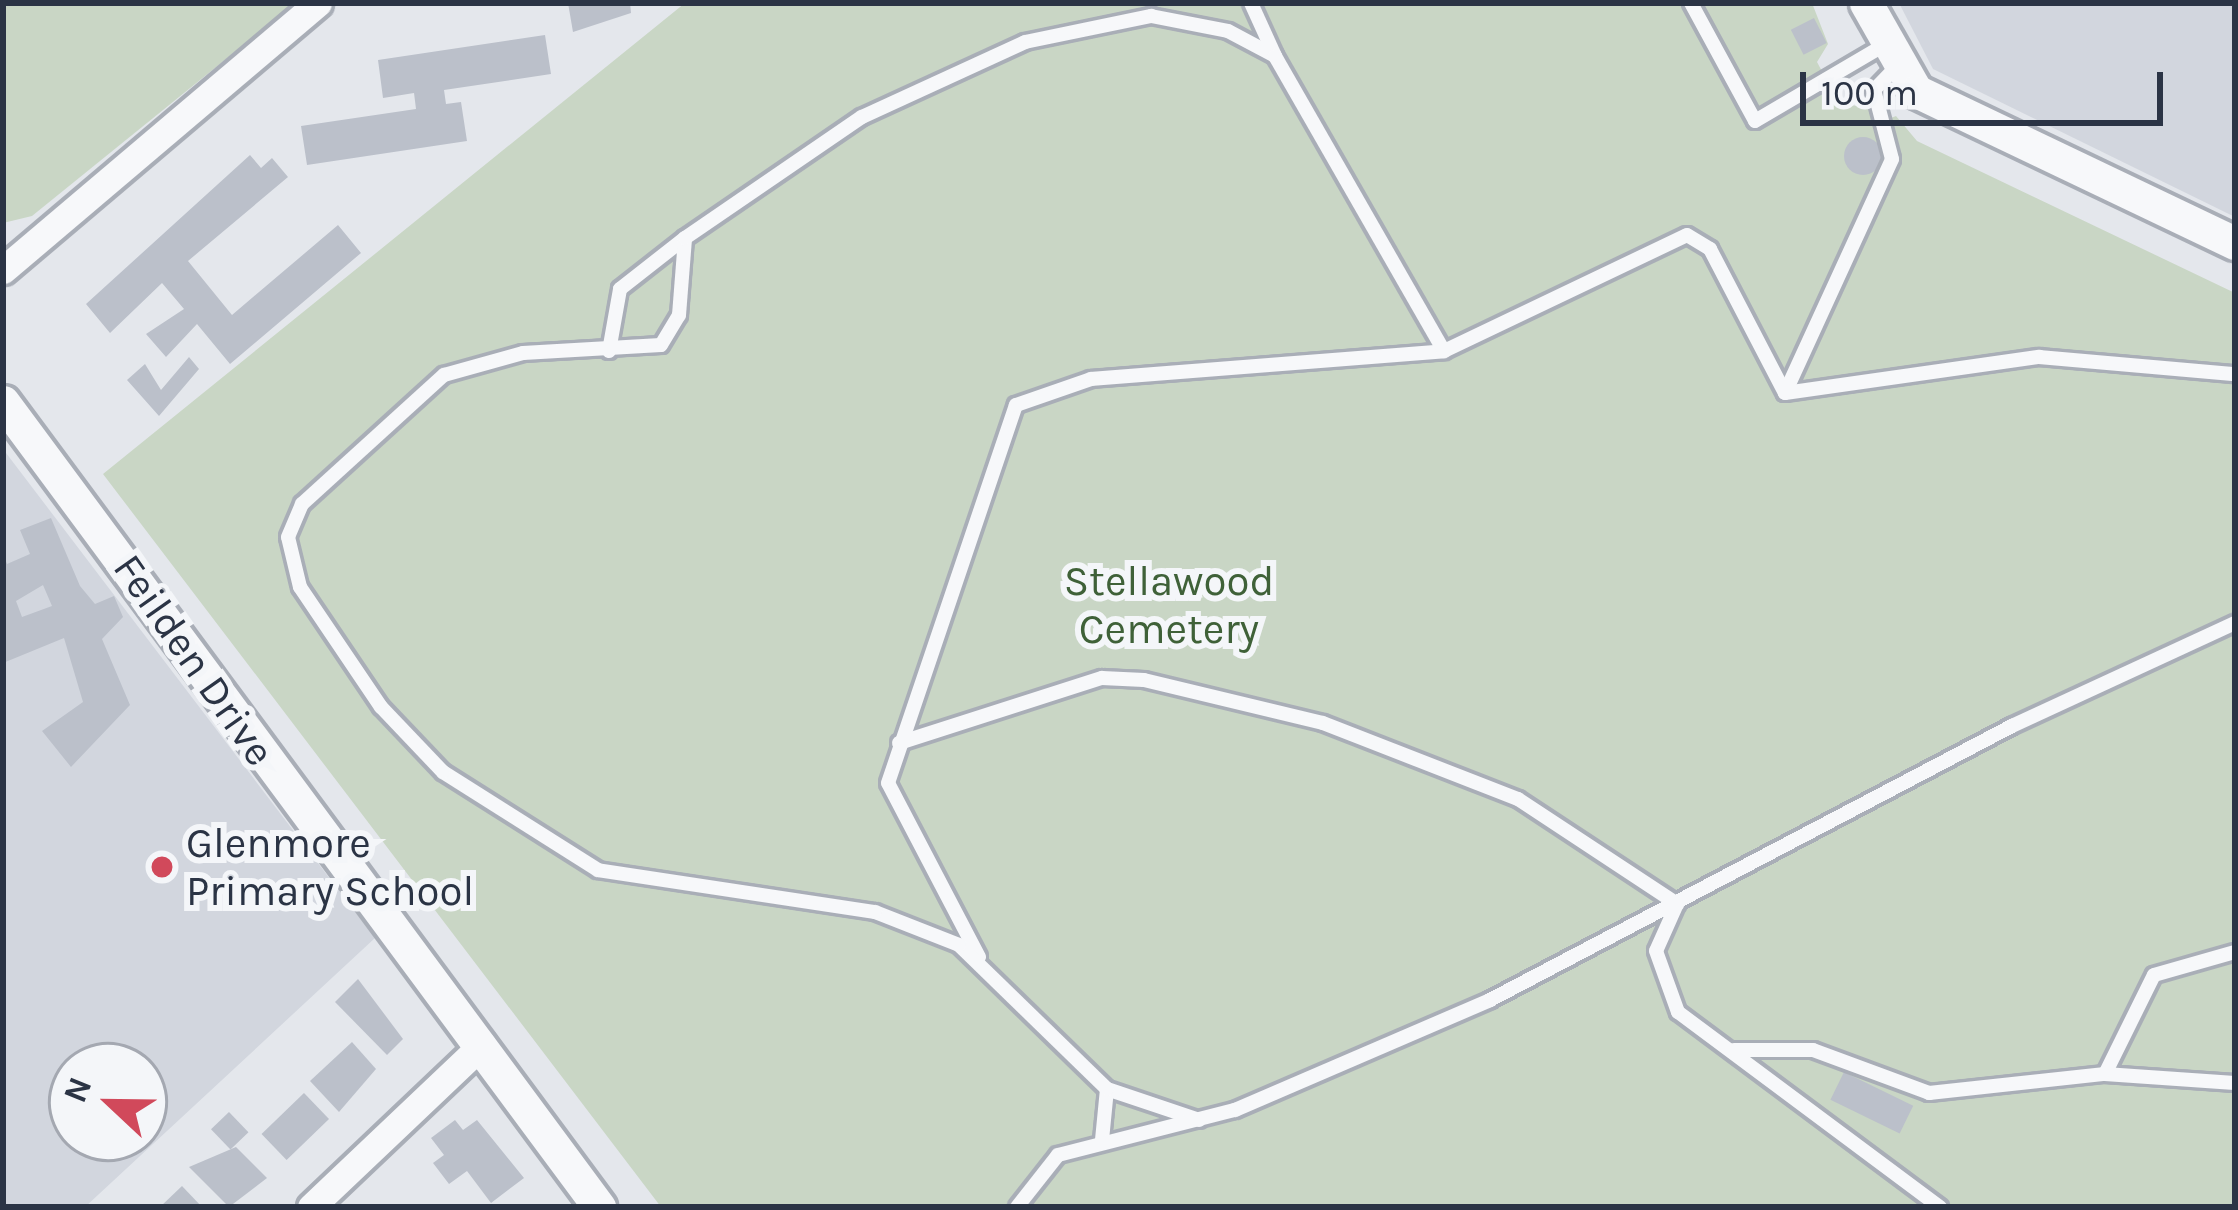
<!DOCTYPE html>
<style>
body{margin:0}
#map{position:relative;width:2238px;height:1210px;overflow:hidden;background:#e4e7ec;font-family:Karla,sans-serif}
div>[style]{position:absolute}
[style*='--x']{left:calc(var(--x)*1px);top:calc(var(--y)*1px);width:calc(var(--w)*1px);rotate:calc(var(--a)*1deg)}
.built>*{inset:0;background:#d2d6de}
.green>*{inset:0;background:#c9d6c5}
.building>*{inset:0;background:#bbc0ca;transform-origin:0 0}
.round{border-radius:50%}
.roads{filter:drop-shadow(3px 0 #a9aeb7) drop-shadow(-3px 0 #a9aeb7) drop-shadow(0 3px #a9aeb7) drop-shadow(0 -3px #a9aeb7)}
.service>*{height:14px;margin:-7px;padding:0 7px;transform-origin:7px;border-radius:7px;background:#f7f8fa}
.minor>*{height:27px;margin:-13.5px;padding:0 13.5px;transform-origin:13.5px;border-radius:13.5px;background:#f7f8fa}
.tertiary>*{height:33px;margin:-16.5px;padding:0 16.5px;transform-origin:16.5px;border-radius:16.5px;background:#f7f8fa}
.dots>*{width:33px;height:33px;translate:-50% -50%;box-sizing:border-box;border:6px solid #f4f6f9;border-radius:50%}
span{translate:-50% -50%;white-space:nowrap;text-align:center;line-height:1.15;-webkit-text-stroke:12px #f4f6f9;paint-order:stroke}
.park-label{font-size:42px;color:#3f6138}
.street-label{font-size:42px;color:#2b3445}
.poi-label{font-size:42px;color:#2b3445}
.left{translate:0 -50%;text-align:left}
.frame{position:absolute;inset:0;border:6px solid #2b3445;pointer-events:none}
.north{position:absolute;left:48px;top:1042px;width:120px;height:120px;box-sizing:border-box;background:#f4f6f9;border:3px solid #a4a8b1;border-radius:50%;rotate:292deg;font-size:33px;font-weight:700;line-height:48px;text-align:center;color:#2b3445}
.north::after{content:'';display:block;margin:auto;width:42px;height:54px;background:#d1495b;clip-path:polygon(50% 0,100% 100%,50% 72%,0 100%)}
.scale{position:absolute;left:1800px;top:72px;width:363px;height:54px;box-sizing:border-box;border:6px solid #2b3445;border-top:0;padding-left:15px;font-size:36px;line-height:42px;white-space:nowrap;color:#2b3445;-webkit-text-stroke:9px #f4f6f9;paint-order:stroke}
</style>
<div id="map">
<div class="built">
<i style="clip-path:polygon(1899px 3px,2235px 3px,2235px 217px,1933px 69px)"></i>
<i style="clip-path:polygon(evenodd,3px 449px,375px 938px,85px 1207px,3px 1207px,3px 449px,72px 1066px,144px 1066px,144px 1138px,72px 1138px,72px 1066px)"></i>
</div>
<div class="green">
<i style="clip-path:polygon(3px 3px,290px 3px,294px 4px,32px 216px,3px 223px)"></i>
<i style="clip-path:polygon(685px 3px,1812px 3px,1828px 44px,1817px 62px,1840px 105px,1867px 106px,1876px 124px,1896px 116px,1917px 141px,2235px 293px,2235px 1207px,661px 1207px,103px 474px)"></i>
</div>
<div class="building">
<i style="clip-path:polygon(568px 3px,630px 3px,631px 13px,573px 32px)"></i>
<i style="left:1814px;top:18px;width:28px;height:26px;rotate:63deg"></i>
<i style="clip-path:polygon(545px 35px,551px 74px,444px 90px,446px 104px,461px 102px,467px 141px,307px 165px,301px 126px,416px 109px,414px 93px,383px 98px,378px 60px)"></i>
<i class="round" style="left:1844px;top:137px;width:38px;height:38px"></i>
<i style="clip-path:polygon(250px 155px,261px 168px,272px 158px,288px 177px,188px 261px,232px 315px,338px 225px,361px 253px,230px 364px,197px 324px,166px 357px,146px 334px,184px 309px,162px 283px,110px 333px,86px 304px)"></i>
<i style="clip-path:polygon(189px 357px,199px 369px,159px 416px,127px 380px,145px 364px,161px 390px)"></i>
<i style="clip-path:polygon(evenodd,51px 518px,80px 586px,95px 604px,114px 596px,123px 617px,102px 639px,130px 705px,71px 767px,42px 731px,83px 702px,64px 638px,3px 663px,3px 554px,7px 564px,30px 554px,20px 530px,51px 518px,43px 585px,52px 606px,22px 617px,16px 601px,43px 585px)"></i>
<i style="clip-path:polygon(358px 979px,403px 1039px,387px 1055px,335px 1002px)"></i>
<i style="clip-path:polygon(352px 1042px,376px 1069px,339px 1112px,310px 1081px)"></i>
<i style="left:1844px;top:1072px;width:77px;height:31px;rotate:26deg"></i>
<i style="left:304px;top:1093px;width:36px;height:59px;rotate:46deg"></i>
<i style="left:229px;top:1112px;width:28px;height:25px;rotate:46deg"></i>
<i style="clip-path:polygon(455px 1120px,463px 1130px,477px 1120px,524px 1178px,491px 1203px,467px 1171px,449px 1184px,433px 1163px,444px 1155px,431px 1138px)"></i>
<i style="clip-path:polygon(236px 1147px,267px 1178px,229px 1207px,189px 1167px)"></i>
<i style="clip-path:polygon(182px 1186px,202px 1207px,160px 1207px)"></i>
</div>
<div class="roads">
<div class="service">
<i style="--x:1251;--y:3;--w:58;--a:65.6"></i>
<i style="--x:1691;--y:3;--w:134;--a:61.5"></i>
<i style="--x:1755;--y:121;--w:152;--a:-30.4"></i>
<i style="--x:609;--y:351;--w:63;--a:-79.9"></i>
<i style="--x:620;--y:289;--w:83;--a:-38.1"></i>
<i style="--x:1785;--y:393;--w:257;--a:-8.1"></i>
<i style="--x:2039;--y:357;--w:197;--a:5"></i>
<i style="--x:899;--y:743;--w:213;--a:-17.8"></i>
<i style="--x:1102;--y:678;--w:42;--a:2.7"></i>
<i style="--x:1144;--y:680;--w:184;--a:13.5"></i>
<i style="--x:1323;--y:723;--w:209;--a:21.3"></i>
<i style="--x:1518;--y:799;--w:191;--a:33.4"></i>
<i style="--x:1677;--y:904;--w:51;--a:114.1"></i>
<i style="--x:1656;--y:951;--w:65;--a:70.2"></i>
<i style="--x:1678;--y:1012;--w:327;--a:36.7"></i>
<i style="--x:979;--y:957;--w:196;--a:-117.6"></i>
<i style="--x:888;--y:783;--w:399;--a:-71.3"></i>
<i style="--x:1016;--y:405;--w:79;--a:-19.1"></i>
<i style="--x:1091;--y:379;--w:354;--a:-4.5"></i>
<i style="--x:1734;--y:1050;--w:79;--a:0"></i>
<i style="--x:1813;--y:1050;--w:124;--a:20.3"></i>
<i style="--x:1929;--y:1093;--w:177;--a:-6.2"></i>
<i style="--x:2105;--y:1074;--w:130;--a:4"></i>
<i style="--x:2105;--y:1074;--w:110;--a:-63.7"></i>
<i style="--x:2154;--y:975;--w:84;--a:-15.9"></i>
<i style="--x:1107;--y:1089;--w:97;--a:18.6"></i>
<i style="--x:1102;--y:1140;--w:51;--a:-84.4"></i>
<i style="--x:1107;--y:1089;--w:206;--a:-135.8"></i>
<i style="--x:959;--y:945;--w:90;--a:-158.6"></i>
<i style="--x:875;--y:912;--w:280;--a:-171.4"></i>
<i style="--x:598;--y:870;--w:183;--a:-147.7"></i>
<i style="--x:443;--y:772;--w:90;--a:-133.6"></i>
<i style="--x:381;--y:707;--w:145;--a:-124"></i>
<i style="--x:300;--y:587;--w:51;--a:-103.5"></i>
<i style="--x:288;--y:537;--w:36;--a:-67"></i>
<i style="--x:302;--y:504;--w:192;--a:-42.3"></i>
<i style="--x:444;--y:375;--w:82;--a:-15.6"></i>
<i style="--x:523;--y:353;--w:138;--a:-3.3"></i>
<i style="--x:661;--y:345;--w:35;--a:-59"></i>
<i style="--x:679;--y:315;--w:77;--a:-85.5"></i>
<i style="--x:685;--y:238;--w:214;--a:-34.4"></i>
<i style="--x:862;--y:117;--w:179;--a:-24.7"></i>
<i style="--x:1025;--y:42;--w:129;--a:-11.7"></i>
<i style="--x:1151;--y:16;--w:78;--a:11"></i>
<i style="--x:1228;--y:31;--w:53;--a:28"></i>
<i style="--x:1275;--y:56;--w:340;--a:60.2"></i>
<i style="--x:1444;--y:351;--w:269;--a:-25.5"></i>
<i style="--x:1687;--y:235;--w:27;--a:31"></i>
<i style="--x:1710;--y:249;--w:162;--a:62.5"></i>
<i style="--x:1785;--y:393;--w:257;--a:-65.4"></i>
<i style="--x:1892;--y:159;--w:71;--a:-104.6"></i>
<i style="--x:1874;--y:90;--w:33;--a:-46"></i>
<i style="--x:1017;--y:1207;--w:66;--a:-51.7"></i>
<i style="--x:1058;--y:1155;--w:183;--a:-14.3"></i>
<i style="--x:1235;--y:1110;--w:278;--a:-23.3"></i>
<i style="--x:1490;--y:1000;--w:590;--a:-27.7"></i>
<i style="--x:2012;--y:726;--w:246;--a:-24.8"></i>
</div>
<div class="minor">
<i style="--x:3;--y:270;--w:413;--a:-40.3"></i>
<i style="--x:311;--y:1207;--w:236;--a:-43.5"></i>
</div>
<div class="tertiary">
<i style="--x:1866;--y:3;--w:101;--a:60.4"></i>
<i style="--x:1916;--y:91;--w:353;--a:25.5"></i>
<i style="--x:3;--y:402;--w:1002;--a:53.48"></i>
</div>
</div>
<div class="dots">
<i style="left:162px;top:867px;background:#d1495b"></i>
</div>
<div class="park-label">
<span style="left:1169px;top:605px">Stellawood<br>Cemetery</span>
</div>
<div class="street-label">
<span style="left:194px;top:660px;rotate:55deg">Feilden Drive</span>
</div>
<div class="poi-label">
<span class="left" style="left:186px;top:867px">Glenmore<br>Primary School</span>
</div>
<div class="frame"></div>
<div class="north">N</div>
<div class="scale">100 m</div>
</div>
